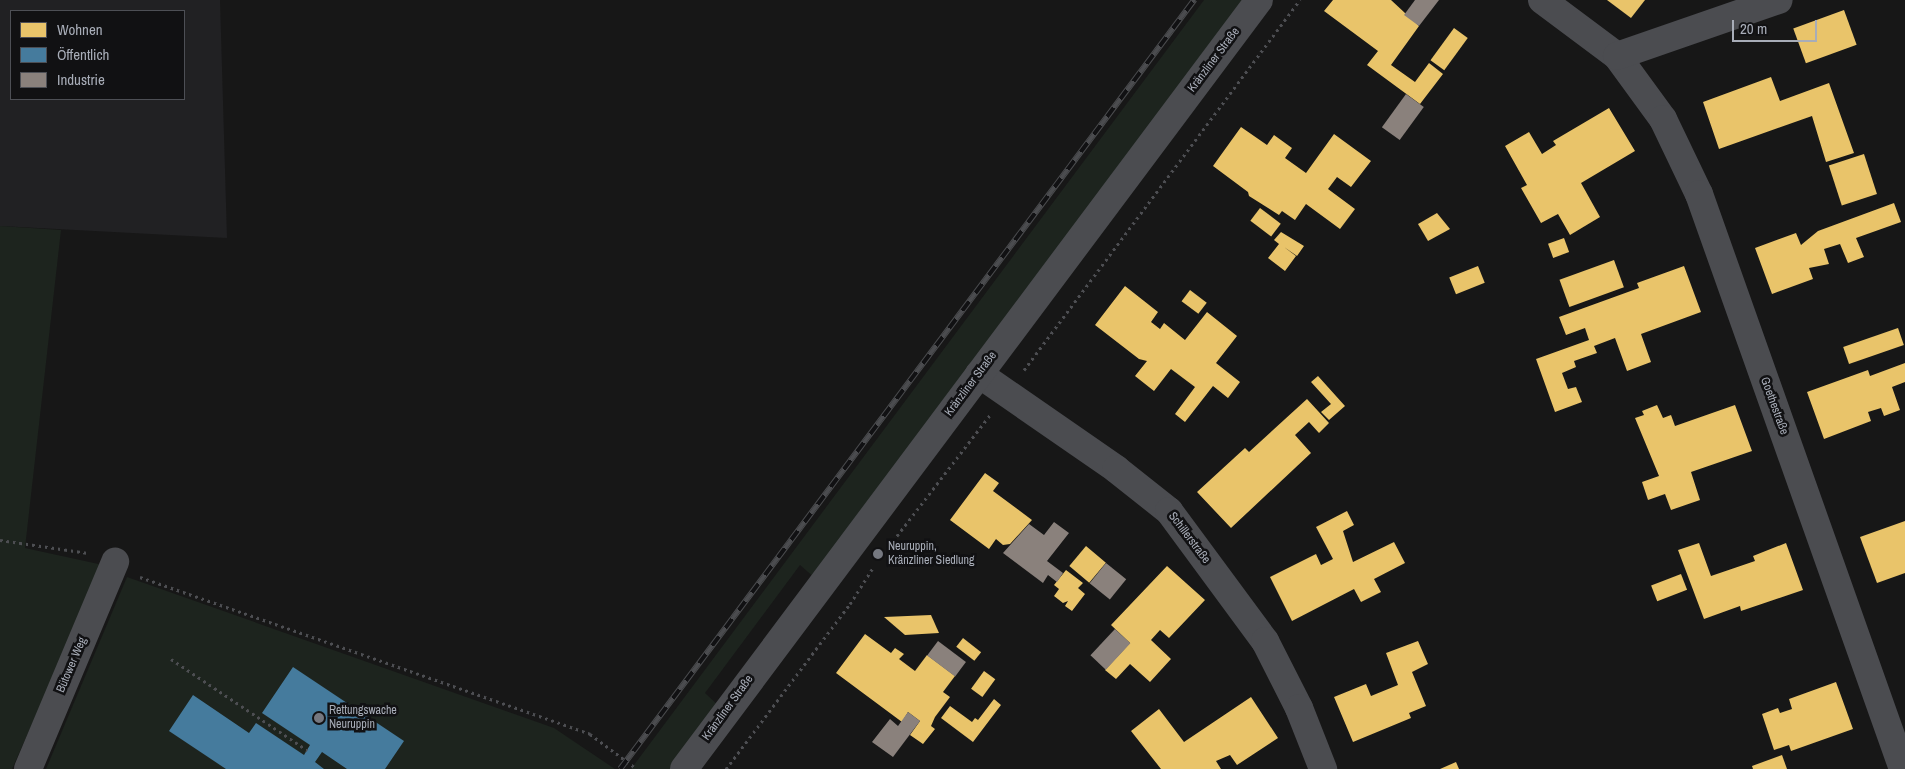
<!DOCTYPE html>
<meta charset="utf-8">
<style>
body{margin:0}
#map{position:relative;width:1905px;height:769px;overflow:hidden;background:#171717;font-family:"Archivo Narrow",sans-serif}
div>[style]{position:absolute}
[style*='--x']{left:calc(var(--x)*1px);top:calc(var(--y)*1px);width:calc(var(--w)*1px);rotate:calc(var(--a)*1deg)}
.built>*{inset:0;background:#212123}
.green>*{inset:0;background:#1d241e}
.homes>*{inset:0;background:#e9c46a;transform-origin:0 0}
.public>*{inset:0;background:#457b9d}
.industry>*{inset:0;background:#8a817c;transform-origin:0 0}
.path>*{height:3px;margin-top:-1.5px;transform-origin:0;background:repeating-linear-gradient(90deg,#4d4e52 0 2.5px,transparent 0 6.5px)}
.minor>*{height:28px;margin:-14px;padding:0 14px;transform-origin:14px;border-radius:14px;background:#4b4c50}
.tertiary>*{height:28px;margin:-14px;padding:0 14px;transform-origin:14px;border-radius:14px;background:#4b4c50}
.rail>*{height:5.5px;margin-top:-2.75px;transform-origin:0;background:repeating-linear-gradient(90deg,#111113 0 11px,#4b4c4f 0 22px);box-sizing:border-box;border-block:1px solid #4b4c4f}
.dots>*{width:14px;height:14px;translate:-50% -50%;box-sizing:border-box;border:2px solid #111113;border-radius:50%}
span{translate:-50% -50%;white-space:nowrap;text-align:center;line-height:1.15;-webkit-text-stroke:5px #111113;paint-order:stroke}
.street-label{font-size:12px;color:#a8adb8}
.poi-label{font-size:12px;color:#a8adb8}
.left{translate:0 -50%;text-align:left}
.legend{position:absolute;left:10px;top:10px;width:175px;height:90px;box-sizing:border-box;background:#111113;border:1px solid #4d4f55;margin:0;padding:6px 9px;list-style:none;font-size:15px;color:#a8adb8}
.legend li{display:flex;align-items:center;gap:10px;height:25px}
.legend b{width:25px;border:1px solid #4d4f55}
.scale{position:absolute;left:1732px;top:20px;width:85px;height:22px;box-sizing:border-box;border:2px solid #a8adb8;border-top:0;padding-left:6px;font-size:15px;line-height:18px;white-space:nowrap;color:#a8adb8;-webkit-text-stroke:4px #111113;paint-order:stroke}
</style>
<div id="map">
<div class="built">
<i style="clip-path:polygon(evenodd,0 0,220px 0,227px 238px,0 226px,0 0,11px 11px,184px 11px,184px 99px,11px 99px,11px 11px)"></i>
</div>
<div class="green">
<i style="clip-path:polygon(1204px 0,1248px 0,816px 579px,800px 565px,705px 693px,721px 708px,676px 769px,631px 769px)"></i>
<i style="clip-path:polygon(0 226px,61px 230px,25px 548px,103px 565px,12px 769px,0 769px)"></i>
<i style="clip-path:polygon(127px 577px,554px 728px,615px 769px,46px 769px)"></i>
</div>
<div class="homes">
<i style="clip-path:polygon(1333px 0,1391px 0,1419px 26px,1391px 65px,1415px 82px,1429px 63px,1443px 74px,1420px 104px,1367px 65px,1378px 51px,1324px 11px)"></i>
<i style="clip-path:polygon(1607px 0,1645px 0,1631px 18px)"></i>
<i style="left:1844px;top:10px;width:37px;height:54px;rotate:70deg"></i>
<i style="left:1454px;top:28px;width:17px;height:40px;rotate:36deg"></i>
<i style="clip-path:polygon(1771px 77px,1780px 101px,1829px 83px,1854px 153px,1826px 162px,1812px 116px,1719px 149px,1703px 102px)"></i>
<i style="clip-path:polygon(1609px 108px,1635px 151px,1581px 183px,1600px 217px,1570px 235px,1558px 214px,1541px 223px,1521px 188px,1527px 185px,1505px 146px,1529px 132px,1542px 154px,1556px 145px,1553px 141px)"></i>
<i style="clip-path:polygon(1241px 127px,1267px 145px,1274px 135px,1292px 148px,1285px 158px,1306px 173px,1334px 134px,1371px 161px,1351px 187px,1337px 177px,1328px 189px,1355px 209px,1340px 229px,1306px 204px,1295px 220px,1282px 211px,1279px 215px,1249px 196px,1248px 192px,1213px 166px)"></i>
<i style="left:1864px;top:154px;width:42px;height:37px;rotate:72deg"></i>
<i style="clip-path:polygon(1894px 203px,1901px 222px,1856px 238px,1864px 257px,1848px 263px,1840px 244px,1824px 249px,1829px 264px,1809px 268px,1813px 279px,1772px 294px,1755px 248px,1796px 233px,1801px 245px,1818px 231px)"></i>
<i style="left:1260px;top:208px;width:26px;height:16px;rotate:37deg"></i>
<i style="clip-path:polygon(1437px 213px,1450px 229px,1428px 241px,1418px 224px)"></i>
<i style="clip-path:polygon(1281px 232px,1304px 246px,1297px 256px,1284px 247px,1296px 256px,1285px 271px,1268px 258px,1279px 244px,1274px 240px)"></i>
<i style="left:1564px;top:238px;width:15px;height:17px;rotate:70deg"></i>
<i style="left:1614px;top:260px;width:29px;height:58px;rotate:70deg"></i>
<i style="left:1478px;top:266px;width:18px;height:31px;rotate:68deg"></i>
<i style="clip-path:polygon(1684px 266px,1701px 312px,1641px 334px,1651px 362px,1627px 371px,1615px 338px,1594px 346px,1597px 353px,1574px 361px,1576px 367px,1562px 373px,1568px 389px,1576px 387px,1582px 402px,1555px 412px,1536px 359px,1589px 340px,1585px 328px,1566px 335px,1559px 317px,1639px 288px,1637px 283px)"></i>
<i style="clip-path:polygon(1125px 286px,1158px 312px,1151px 322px,1160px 329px,1164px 323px,1185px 340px,1207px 312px,1237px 336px,1216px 363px,1240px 382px,1228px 398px,1213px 386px,1185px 422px,1175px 414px,1195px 387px,1171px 369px,1154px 391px,1135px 376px,1147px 361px,1139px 359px,1095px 325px)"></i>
<i style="left:1190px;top:290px;width:21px;height:14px;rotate:37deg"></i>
<i style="left:1898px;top:328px;width:18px;height:58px;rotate:71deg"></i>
<i style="clip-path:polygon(1905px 363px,1905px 382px,1892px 387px,1900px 410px,1884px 416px,1881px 408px,1868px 412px,1871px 421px,1824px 439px,1807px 392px,1868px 370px,1870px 376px)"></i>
<i style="clip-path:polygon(1318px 376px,1345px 406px,1329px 420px,1321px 412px,1331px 404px,1311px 382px)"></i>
<i style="clip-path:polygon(1307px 399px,1329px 423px,1319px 433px,1309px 422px,1295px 435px,1311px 453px,1231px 528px,1197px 492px,1245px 448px,1249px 452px)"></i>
<i style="clip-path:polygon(1657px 405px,1663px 418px,1671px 415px,1675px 426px,1735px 405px,1752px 451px,1691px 472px,1700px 500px,1671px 510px,1665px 494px,1648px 500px,1642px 482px,1659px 476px,1635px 418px,1644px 415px,1642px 411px)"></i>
<i style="clip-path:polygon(985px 473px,999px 483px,993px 491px,1032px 520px,1010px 544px,1003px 545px,996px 539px,989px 549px,950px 520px)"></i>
<i style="clip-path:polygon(1347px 511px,1354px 525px,1343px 531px,1353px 562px,1394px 542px,1405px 563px,1374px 579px,1381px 592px,1361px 602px,1354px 589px,1292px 621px,1270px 577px,1316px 554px,1321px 565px,1333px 559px,1316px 527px)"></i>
<i style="clip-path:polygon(1905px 521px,1905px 573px,1877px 583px,1860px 537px)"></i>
<i style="clip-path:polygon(1699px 543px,1711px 576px,1755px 561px,1753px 556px,1786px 543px,1803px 590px,1741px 611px,1740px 606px,1704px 619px,1678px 550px)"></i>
<i style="left:1086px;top:546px;width:26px;height:26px;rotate:40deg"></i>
<i style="clip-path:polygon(1167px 566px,1205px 600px,1169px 638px,1160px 630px,1151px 640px,1171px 659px,1150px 682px,1130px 664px,1116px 679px,1105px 670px,1130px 643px,1111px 625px)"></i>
<i style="clip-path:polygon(1066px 570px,1083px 583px,1078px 588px,1085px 594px,1072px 611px,1065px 606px,1068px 601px,1063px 603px,1054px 596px,1059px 589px,1054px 585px)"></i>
<i style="left:1681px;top:574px;width:17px;height:32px;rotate:69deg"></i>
<i style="clip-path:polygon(931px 615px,939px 633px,905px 635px,884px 617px)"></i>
<i style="clip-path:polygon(865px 634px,891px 653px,895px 648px,904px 654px,899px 659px,915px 671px,927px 655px,955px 676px,943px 692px,950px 697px,935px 717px,931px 726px,935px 729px,923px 744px,910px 735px,920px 721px,908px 712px,902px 722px,836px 673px)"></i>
<i style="left:963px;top:638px;width:23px;height:11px;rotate:38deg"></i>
<i style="clip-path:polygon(1418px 641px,1428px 664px,1412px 672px,1426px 706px,1409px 713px,1411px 718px,1353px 742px,1334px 697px,1366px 684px,1371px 696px,1398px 685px,1386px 653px)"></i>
<i style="left:984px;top:671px;width:14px;height:22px;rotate:36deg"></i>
<i style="clip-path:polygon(1836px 682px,1853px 729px,1791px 751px,1789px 745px,1774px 750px,1762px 714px,1778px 708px,1780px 713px,1792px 709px,1789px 699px)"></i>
<i style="clip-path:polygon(1251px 697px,1278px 738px,1237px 765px,1230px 755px,1216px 761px,1221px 769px,1161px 769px,1131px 731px,1159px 709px,1184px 742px)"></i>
<i style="clip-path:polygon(994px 699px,1001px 705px,973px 742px,941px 718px,950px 706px,972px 722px,975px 718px,978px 720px)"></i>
<i style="clip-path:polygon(1782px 755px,1787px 769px,1753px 769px,1752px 766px)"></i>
<i style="clip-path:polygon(1456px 762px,1459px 769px,1440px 769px)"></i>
</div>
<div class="public">
<i style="clip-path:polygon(293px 667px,404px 741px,385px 769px,347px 769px,322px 752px,315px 762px,324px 769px,226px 769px,169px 731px,193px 695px,249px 733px,256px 723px,304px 755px,310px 745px,262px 713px)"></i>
</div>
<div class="industry">
<i style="clip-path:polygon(1415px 0,1439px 0,1419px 26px,1404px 15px)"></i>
<i style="left:1406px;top:94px;width:22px;height:41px;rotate:36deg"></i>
<i style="clip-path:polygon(1054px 522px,1069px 533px,1047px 561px,1063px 573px,1057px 582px,1048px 575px,1043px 583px,1003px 553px,1029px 524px,1044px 535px)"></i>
<i style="left:1106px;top:563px;width:26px;height:26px;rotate:39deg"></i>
<i style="left:1115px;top:629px;width:21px;height:36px;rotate:43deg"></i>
<i style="left:938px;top:641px;width:35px;height:18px;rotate:37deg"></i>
<i style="clip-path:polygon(908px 712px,920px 721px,893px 757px,872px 742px,890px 719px,898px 726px)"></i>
</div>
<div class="path">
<i style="--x:1024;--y:370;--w:462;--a:-53.3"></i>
<i style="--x:0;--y:540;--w:89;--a:8.4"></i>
<i style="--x:893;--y:541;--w:159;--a:-52.4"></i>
<i style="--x:140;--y:577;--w:477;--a:19.2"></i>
<i style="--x:590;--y:734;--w:59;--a:36.7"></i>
<i style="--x:171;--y:659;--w:164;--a:33.8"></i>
<i style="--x:726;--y:769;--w:206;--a:-53.1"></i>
<i style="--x:850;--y:604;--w:45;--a:-57.7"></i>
</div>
<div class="minor">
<i style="--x:1542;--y:0;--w:94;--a:36.7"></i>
<i style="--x:1617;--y:56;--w:78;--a:53.9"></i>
<i style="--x:1663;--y:119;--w:83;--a:64.4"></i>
<i style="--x:1699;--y:194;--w:610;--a:70.47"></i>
<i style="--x:1617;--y:56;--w:171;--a:-19.1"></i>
<i style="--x:979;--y:374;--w:167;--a:34.7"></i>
<i style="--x:1116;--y:469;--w:68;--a:38.4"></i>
<i style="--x:1169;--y:511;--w:162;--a:53.6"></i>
<i style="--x:1265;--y:641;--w:75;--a:63.1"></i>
<i style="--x:1299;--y:708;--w:66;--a:68.5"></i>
<i style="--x:28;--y:769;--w:225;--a:-67.2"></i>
</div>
<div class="tertiary">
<i style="--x:684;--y:769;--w:960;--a:-53.21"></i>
</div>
<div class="rail">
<i style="--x:620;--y:769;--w:960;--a:-53.26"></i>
</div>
<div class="dots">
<i style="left:878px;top:554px;background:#757880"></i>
<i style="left:319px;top:718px;background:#757880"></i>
</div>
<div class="street-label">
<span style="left:1214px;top:60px;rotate:-53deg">Kränzliner Straße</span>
<span style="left:971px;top:384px;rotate:-53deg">Kränzliner Straße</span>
<span style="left:1774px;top:406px;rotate:70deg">Goethestraße</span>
<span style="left:1189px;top:538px;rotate:53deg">Schillerstraße</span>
<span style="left:72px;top:665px;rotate:-67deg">Bütower Weg</span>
<span style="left:728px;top:708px;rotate:-54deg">Kränzliner Straße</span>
</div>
<div class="poi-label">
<span class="left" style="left:888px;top:554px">Neuruppin,<br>Kränzliner Siedlung</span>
<span class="left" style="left:329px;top:718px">Rettungswache<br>Neuruppin</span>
</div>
<ul class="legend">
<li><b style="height:14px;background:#e9c46a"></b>Wohnen</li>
<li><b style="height:14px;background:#457b9d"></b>Öffentlich</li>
<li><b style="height:14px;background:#8a817c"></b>Industrie</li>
</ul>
<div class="scale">20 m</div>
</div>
